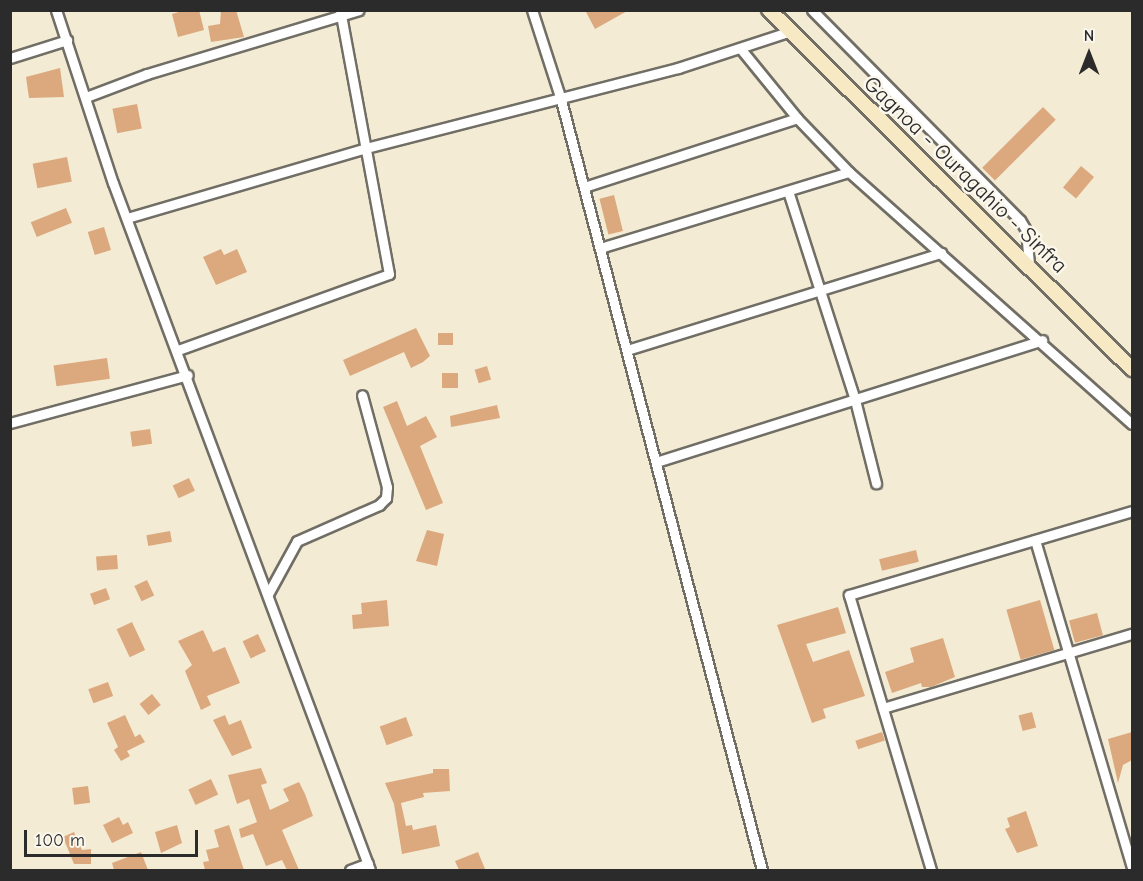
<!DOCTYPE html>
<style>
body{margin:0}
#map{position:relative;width:1143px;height:881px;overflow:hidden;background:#f3ebd3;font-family:"Comic Neue",sans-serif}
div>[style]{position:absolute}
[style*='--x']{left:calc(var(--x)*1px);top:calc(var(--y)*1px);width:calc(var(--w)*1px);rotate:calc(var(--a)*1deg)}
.building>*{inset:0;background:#dca97f;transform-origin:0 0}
.roads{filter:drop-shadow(2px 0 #716e66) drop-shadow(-2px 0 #716e66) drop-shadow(0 2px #716e66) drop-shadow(0 -2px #716e66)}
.street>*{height:9px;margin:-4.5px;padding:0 4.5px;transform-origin:4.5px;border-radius:4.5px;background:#fff}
.secondary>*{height:14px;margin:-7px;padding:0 7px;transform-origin:7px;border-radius:7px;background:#f7e9c3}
span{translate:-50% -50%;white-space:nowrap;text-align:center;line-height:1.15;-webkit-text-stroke:5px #fbf7ec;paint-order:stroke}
.street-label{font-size:22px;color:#2b2b2b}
.frame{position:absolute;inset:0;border:12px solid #2b2b2b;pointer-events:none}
.north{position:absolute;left:1059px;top:24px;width:60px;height:60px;-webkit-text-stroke:4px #fbf7ec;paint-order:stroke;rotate:0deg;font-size:16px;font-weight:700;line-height:24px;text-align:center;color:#2b2b2b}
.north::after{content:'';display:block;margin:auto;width:21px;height:27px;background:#2b2b2b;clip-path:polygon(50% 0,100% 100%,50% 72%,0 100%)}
.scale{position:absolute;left:24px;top:830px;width:174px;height:27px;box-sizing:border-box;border:3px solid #2b2b2b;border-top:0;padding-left:8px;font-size:18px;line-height:21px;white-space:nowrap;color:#2b2b2b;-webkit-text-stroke:4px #fbf7ec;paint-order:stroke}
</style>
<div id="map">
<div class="building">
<i style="clip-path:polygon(186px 10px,199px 10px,204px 30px,178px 37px,172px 14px)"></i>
<i style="clip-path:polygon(221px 10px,236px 10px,244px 37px,211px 42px,208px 26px,220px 24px)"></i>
<i style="clip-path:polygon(585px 10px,629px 10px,595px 29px)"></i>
<i style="clip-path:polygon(60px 68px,64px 97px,29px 98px,26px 77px)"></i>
<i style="left:137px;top:104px;width:25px;height:25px;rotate:79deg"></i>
<i style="left:1043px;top:107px;width:18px;height:86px;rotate:45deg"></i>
<i style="left:67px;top:157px;width:25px;height:35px;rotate:79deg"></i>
<i style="left:1081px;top:166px;width:17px;height:28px;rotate:40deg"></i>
<i style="left:614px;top:195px;width:37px;height:15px;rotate:76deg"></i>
<i style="left:66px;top:208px;width:16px;height:38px;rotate:68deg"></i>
<i style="left:104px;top:227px;width:24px;height:17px;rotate:73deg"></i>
<i style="clip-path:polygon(221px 249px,224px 255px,237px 249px,247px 272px,216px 285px,203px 257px)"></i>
<i style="clip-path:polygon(416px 328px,430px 356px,423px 362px,411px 368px,404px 352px,350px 376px,343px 360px)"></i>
<i style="left:453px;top:333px;width:12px;height:15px;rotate:90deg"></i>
<i style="left:107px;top:358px;width:21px;height:54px;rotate:82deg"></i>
<i style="left:487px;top:366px;width:14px;height:13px;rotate:73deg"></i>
<i style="left:458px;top:373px;width:15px;height:16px;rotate:90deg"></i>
<i style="clip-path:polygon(397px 401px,407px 426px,426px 416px,437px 437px,420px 446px,443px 503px,426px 510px,383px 407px)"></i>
<i style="clip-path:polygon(497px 405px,500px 418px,451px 427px,450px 416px)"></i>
<i style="left:150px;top:429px;width:15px;height:20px;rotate:82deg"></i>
<i style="left:189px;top:478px;width:14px;height:18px;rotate:65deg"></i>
<i style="clip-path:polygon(427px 530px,444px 534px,437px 566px,416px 561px)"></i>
<i style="left:170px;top:531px;width:11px;height:24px;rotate:80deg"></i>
<i style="left:916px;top:550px;width:12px;height:38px;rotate:76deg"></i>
<i style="left:117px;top:555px;width:14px;height:21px;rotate:86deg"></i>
<i style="left:147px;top:580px;width:17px;height:14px;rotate:65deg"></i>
<i style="left:106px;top:588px;width:12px;height:17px;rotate:70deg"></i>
<i style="clip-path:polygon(387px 600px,389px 626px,353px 629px,352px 615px,362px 614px,361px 603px)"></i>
<i style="left:1040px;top:600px;width:52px;height:35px;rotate:74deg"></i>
<i style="clip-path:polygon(838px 607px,846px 633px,806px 644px,813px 662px,849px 650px,865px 696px,823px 709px,826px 718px,812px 723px,777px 625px)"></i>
<i style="left:1097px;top:613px;width:23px;height:29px;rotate:75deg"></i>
<i style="left:132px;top:622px;width:31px;height:17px;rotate:65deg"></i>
<i style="clip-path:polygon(203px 630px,213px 652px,225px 647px,240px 683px,207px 696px,211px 705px,201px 710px,185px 671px,192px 665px,178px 641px)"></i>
<i style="left:258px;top:634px;width:19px;height:17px;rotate:65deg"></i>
<i style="clip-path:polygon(943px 638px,955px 677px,931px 687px,922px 687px,921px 683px,892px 693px,885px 672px,914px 662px,910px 648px)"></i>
<i style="left:108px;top:682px;width:15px;height:21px;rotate:70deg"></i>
<i style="left:152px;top:694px;width:14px;height:16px;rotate:51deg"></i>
<i style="left:1032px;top:712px;width:16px;height:14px;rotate:75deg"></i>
<i style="clip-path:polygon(125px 715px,135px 737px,140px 734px,145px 742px,127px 751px,130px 756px,121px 761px,114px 750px,118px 747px,107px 723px)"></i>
<i style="clip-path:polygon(225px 715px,229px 725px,241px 720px,252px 748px,232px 756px,213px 720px)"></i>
<i style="left:406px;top:717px;width:20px;height:28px;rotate:70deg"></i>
<i style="left:882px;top:732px;width:9px;height:28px;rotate:72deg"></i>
<i style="clip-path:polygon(1132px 732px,1132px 760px,1123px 765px,1118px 783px,1108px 739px)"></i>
<i style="clip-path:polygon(261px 768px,267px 783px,261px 785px,270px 810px,289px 801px,283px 789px,299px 782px,305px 794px,313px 816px,282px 830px,299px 870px,287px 870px,282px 860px,266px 866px,253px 834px,241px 838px,239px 829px,257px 822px,249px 799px,237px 804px,228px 775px)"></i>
<i style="clip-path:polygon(433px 769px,449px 769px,450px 791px,423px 793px,424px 797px,401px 803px,406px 826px,412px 825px,413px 830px,436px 825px,440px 846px,402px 854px,394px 804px,385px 783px,433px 773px)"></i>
<i style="left:211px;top:779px;width:17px;height:25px;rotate:65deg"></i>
<i style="left:88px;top:786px;width:17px;height:16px;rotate:83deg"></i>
<i style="clip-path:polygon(1026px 811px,1038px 846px,1017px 853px,1005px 829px,1010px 827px,1007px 818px)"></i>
<i style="clip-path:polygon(119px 817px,123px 825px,128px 822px,133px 833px,112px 843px,103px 825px)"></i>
<i style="clip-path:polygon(177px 825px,182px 843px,161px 853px,155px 832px)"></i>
<i style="clip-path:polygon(229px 825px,244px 870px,205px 870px,203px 862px,209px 861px,206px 850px,219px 847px,214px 830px)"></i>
<i style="clip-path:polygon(74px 832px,82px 850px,91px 849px,91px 864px,74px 864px,63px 837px)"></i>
<i style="clip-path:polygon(141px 852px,148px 870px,114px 870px,112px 863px)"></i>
<i style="clip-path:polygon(478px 852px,485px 869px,459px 870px,455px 861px)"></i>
</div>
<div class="roads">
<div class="street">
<i style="--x:56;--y:10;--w:182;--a:71.8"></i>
<i style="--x:113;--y:183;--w:733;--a:69.49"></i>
<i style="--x:532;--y:10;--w:95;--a:72.1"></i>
<i style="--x:561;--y:100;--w:796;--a:75.37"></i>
<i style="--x:812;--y:10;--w:296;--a:45.3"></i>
<i style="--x:1020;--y:220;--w:12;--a:59"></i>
<i style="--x:1026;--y:230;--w:38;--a:85"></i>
<i style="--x:740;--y:48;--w:90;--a:50.8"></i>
<i style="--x:797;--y:118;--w:75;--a:46.1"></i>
<i style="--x:849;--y:172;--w:379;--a:41.7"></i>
<i style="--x:10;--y:58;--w:60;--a:-17.5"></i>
<i style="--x:86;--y:97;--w:65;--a:-20.7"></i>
<i style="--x:147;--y:74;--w:221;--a:-16.8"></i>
<i style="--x:584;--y:187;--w:224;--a:-17.9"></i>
<i style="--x:788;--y:191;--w:219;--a:72.2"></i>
<i style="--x:855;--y:400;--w:86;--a:75.8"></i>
<i style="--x:127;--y:218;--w:249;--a:-16.3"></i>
<i style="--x:366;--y:148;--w:322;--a:-14.4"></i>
<i style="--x:678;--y:68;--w:116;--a:-18.1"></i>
<i style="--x:600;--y:248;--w:260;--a:-17"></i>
<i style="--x:178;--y:350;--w:224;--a:-19.8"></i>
<i style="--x:389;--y:274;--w:269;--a:-100.5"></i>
<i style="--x:627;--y:350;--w:329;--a:-17.2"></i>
<i style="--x:10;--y:423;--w:184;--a:-15.1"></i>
<i style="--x:656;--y:462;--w:405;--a:-17.5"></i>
<i style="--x:1035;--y:540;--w:342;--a:73.5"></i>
<i style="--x:268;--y:594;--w:60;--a:-61.3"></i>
<i style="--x:297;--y:541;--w:90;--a:-23.7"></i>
<i style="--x:379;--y:505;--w:10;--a:-45"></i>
<i style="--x:386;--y:498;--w:11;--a:-85"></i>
<i style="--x:387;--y:487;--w:95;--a:-105.2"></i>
<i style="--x:883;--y:708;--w:260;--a:-16.6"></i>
<i style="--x:350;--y:870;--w:19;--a:-21"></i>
<i style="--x:931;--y:870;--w:287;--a:-106.6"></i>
<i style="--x:849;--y:595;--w:295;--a:-16.5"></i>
</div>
<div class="secondary">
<i style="--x:769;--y:10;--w:511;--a:44.68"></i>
</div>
</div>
<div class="street-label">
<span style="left:965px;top:175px;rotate:44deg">Gagnoa - Ouragahio - Sinfra</span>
</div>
<div class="frame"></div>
<div class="north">N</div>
<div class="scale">100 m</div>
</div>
